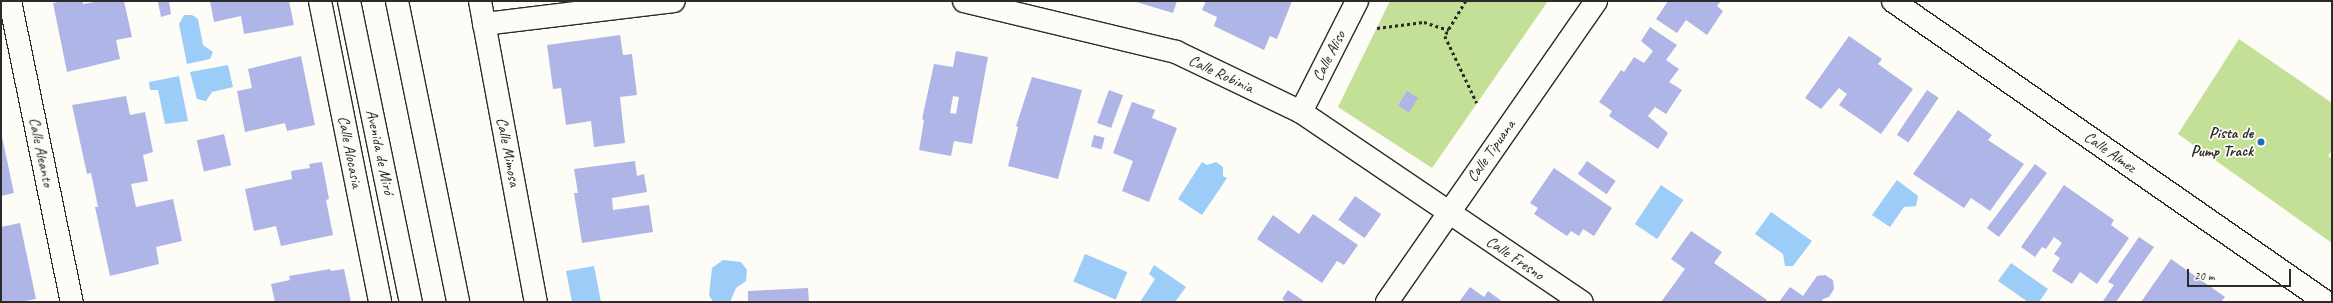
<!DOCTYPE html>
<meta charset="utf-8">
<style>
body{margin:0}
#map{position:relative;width:2333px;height:303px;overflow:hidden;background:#fdfcf7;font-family:Caveat,sans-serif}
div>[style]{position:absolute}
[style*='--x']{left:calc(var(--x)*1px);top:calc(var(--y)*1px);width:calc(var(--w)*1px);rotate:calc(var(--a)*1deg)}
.green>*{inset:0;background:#c4df96}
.water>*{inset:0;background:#9cccf8;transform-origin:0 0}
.building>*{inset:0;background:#afb5e6;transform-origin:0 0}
.path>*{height:2.5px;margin-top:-1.25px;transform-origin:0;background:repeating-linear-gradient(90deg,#2b2b2b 0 3px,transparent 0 6px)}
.roads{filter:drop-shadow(1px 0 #2b2b2b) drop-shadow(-1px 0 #2b2b2b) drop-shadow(0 1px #2b2b2b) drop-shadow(0 -1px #2b2b2b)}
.minor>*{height:22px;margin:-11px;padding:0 11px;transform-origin:11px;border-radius:11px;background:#fdfcf7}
.major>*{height:22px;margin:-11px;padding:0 11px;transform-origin:11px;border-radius:11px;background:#fdfcf7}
.dots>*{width:11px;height:11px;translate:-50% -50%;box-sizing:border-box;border:2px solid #fdfcf7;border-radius:50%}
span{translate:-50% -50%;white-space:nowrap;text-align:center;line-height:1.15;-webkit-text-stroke:3.5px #fdfcf7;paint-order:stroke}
.street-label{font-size:16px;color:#2b2b2b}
.poi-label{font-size:16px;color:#2b2b2b;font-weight:700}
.right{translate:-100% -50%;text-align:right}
.frame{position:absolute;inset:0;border:2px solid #2b2b2b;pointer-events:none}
.scale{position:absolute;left:2187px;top:269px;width:104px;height:18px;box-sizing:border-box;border:2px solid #2b2b2b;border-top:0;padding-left:5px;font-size:12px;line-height:14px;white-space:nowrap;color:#2b2b2b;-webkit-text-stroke:3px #fdfcf7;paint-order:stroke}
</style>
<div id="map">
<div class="green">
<i style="clip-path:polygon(1390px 1px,1548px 1px,1432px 168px,1338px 107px)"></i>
<i style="clip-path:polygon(2239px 39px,2332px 103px,2332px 150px,2328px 156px,2332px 159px,2332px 243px,2178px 134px)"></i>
</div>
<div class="water">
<i style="clip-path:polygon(184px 15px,192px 15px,198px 19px,203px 45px,213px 52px,210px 59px,187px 64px,179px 24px)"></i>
<i style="clip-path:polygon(228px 65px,233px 87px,212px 92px,206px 101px,197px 99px,190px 72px)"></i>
<i style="clip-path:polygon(179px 76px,188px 121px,165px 124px,158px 90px,150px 90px,149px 82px)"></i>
<i style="clip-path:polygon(1202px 162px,1207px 165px,1216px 162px,1223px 167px,1223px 176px,1227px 178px,1202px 215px,1178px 199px)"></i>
<i style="clip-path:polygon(1897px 180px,1918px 196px,1916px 206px,1904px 207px,1890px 227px,1872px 215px)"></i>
<i style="left:1661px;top:185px;width:27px;height:47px;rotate:34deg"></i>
<i style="clip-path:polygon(1771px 212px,1812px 241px,1793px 266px,1785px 266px,1783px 254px,1755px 234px)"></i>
<i style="left:1085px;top:254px;width:46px;height:30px;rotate:23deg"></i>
<i style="clip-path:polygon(723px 260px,741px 262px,747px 270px,746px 281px,736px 288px,730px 302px,713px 302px,709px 295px,712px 268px)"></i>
<i style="clip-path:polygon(2011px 263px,2048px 289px,2039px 302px,2028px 302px,1998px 281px)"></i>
<i style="clip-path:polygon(1154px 265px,1186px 287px,1175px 302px,1140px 302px,1155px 279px,1149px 274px)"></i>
<i style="clip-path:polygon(594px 266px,601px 302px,572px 302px,566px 271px)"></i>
</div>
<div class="building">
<i style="clip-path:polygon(62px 1px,83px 1px,83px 4px,100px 1px,124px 1px,132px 37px,116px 40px,120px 59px,67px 72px,53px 3px)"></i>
<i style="clip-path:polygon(169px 1px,171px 14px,161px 17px,158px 2px)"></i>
<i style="clip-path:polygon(210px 1px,289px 1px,294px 25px,244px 34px,241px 16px,214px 22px)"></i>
<i style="clip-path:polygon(1133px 1px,1177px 1px,1173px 13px)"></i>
<i style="clip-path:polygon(1206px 1px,1292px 1px,1277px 39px,1270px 36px,1264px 50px,1214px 26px,1217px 17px,1202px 10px)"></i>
<i style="clip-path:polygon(1668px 1px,1721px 1px,1717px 6px,1723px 11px,1707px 35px,1686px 20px,1677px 33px,1656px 19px)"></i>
<i style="clip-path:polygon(1650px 27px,1677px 45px,1666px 60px,1679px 69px,1669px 82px,1682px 90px,1666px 114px,1655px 107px,1648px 116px,1668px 133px,1658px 149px,1609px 116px,1612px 111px,1599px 102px,1621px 70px,1624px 72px,1634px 57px,1644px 63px,1653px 51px,1641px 41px)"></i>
<i style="clip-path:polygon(620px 35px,623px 55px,632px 54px,637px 95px,620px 97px,625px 143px,594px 147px,591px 121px,566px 125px,561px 88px,553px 89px,547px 45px)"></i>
<i style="clip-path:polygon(1849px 36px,1882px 59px,1878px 64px,1913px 89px,1881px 134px,1839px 105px,1847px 94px,1839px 88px,1821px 109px,1805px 98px)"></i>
<i style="clip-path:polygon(evenodd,956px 51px,988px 57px,972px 144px,954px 141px,951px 156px,919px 150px,924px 120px,922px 119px,934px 64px,953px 67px,956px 51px,953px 96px,959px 97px,956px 114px,950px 113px,953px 96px)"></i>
<i style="clip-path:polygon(301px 56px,315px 125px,287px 131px,285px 123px,245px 132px,237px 91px,252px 88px,248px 69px)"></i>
<i style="clip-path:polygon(1032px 77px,1082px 90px,1058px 179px,1008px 166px,1018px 127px,1016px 126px)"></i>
<i style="left:1109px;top:90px;width:15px;height:35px;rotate:20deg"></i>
<i style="left:1927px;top:90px;width:14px;height:54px;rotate:34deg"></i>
<i style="left:1407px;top:91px;width:13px;height:17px;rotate:32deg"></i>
<i style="clip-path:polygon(126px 96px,130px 115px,145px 112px,153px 152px,143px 155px,148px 181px,131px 184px,136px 207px,173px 199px,182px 241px,156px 247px,159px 264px,110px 276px,95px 207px,98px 207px,95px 192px,91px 173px,87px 174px,72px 105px)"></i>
<i style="clip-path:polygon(1132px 102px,1155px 110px,1152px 118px,1177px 128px,1149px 202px,1122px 191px,1133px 161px,1113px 153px)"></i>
<i style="clip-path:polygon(1958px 110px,1992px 135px,1988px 140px,2024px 164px,1990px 211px,1971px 198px,1964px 208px,1913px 174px)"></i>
<i style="clip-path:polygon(1px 132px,14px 193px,1px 196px)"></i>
<i style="left:224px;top:134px;width:32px;height:28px;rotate:77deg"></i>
<i style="left:1094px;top:135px;width:11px;height:12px;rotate:15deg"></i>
<i style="clip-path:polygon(635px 161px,637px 176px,644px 174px,647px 192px,612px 198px,613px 210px,649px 205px,653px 232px,582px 243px,574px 193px,578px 193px,574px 169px)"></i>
<i style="left:1587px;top:161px;width:35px;height:16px;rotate:35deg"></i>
<i style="clip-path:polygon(322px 162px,329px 199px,326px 200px,333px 235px,281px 246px,276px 226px,254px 231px,245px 189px,292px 179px,291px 171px,310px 168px,309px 164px)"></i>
<i style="left:2035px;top:164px;width:15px;height:80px;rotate:37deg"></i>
<i style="clip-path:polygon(1554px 168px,1612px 208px,1594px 236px,1583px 229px,1579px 236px,1571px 231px,1567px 236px,1534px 214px,1538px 208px,1530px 203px)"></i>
<i style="clip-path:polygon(2064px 185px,2114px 220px,2111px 225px,2129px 238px,2097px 284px,2080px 272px,2072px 284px,2052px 271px,2060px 258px,2054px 254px,2062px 243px,2054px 237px,2046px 249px,2042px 247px,2035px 257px,2021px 247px)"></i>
<i style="left:1355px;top:196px;width:32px;height:29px;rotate:35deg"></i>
<i style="clip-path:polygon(1313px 214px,1358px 245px,1344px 265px,1337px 261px,1322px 283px,1257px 239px,1273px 215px,1299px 234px)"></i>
<i style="clip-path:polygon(20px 223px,36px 299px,19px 302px,1px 302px,1px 227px)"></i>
<i style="clip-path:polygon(1691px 231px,1722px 252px,1714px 263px,1767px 300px,1766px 302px,1661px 302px,1685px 269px,1671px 259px)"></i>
<i style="clip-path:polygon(2139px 237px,2154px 247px,2116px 302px,2105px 302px,2103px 301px,2114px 285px,2108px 282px)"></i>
<i style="clip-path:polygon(2171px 259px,2225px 297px,2221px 302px,2141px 302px)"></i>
<i style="clip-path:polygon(330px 269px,331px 271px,344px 269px,351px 302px,275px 302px,271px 284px,290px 280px,289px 276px)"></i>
<i style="clip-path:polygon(1825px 275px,1833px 280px,1834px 289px,1829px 297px,1823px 299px,1821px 302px,1779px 302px,1790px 287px,1803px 296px,1817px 276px)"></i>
<i style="clip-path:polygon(1470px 287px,1484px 297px,1488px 291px,1503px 302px,1459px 302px)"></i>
<i style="clip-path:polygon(808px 288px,809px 302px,748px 302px,748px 291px)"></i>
<i style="clip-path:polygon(1288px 290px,1305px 302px,1287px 302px,1282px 299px)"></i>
</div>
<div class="path">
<i style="--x:1466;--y:1;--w:41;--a:121"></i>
<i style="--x:1445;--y:36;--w:74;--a:64.5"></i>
<i style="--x:1377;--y:28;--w:47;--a:-7.3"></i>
<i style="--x:1424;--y:22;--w:26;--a:18"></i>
</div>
<div class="roads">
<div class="minor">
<i style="--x:10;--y:1;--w:307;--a:78.4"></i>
<i style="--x:320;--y:1;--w:307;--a:78.7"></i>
<i style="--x:480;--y:1;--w:306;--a:79.5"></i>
<i style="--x:964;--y:1;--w:218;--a:13.5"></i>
<i style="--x:1176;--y:52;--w:139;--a:25.6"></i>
<i style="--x:1301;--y:112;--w:339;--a:34.1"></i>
<i style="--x:1893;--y:1;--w:527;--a:34.81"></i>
<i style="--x:484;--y:24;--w:191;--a:-6.9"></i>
<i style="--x:1301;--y:112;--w:124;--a:-63.2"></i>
<i style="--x:1387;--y:302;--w:366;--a:-55.2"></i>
</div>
<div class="major">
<i style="--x:349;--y:1;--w:307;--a:78.4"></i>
<i style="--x:397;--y:1;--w:307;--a:78.5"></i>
</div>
</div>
<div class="dots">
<i style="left:2261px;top:142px;background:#1f6fb2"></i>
</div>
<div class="street-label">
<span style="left:1329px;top:56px;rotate:-63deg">Calle Aliso</span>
<span style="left:1221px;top:74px;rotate:25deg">Calle Robinia</span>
<span style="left:1491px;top:151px;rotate:-55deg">Calle Tipuana</span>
<span style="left:41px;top:152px;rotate:78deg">Calle Aleanto</span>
<span style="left:350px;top:152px;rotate:79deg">Calle Alocasia</span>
<span style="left:380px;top:152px;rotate:78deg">Avenida de Miró</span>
<span style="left:508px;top:152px;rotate:79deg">Calle Mimosa</span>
<span style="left:2110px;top:152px;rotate:35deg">Calle Almez</span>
<span style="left:1515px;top:258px;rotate:34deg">Calle Fresno</span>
</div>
<div class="poi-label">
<span class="right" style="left:2253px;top:142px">Pista de<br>Pump Track</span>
</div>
<div class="frame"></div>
<div class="scale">20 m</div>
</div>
